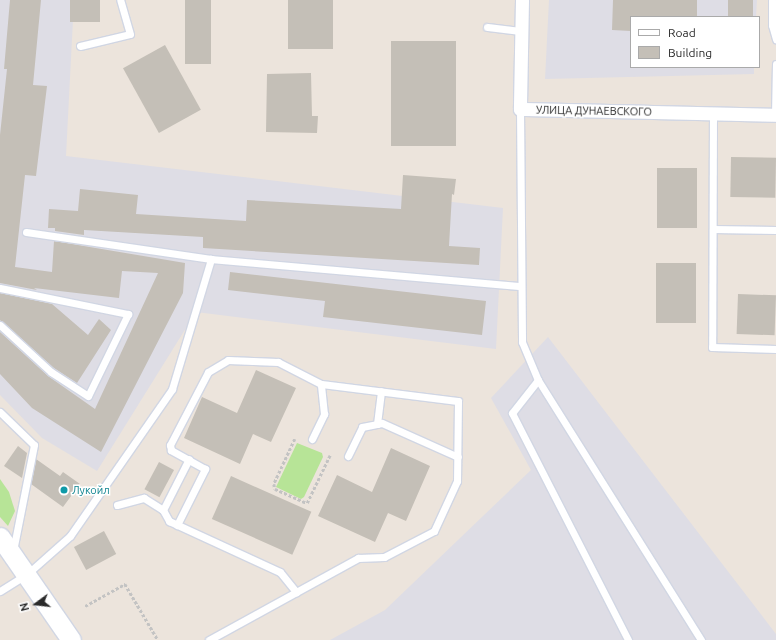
<!DOCTYPE html>
<meta charset="utf-8">
<style>
body{margin:0}
#map{position:relative;width:776px;height:640px;overflow:hidden;background:#ece4dc;font-family:Ubuntu,sans-serif}
div>[style]{position:absolute}
[style*='--x']{left:calc(var(--x)*1px);top:calc(var(--y)*1px);width:calc(var(--w)*1px);rotate:calc(var(--a)*1deg)}
.industrial>*{inset:0;background:#dedde5}
.green>*{inset:0;background:#b7e497}
.building>*{inset:0;background:#c4bfb7;transform-origin:0 0}
.path>*{height:2.5px;margin-top:-1.25px;transform-origin:0;background:repeating-linear-gradient(90deg,#c3c3c3 0 3px,transparent 0 5px)}
.roads{filter:drop-shadow(1px 0 #d1d6e3) drop-shadow(-1px 0 #d1d6e3) drop-shadow(0 1px #d1d6e3) drop-shadow(0 -1px #d1d6e3)}
.service>*{height:7px;margin:-3.5px;padding:0 3.5px;transform-origin:3.5px;border-radius:3.5px;background:#fff}
.minor>*{height:13px;margin:-6.5px;padding:0 6.5px;transform-origin:6.5px;border-radius:6.5px;background:#fff}
.secondary>*{height:19px;margin:-9.5px;padding:0 9.5px;transform-origin:9.5px;border-radius:9.5px;background:#fff}
.dots>*{width:11px;height:11px;translate:-50% -50%;box-sizing:border-box;border:2px solid #fff;border-radius:50%}
span{translate:-50% -50%;white-space:nowrap;text-align:center;line-height:1.15;-webkit-text-stroke:3px #fff;paint-order:stroke}
.street-label{font-size:11px;color:#2a2a2a}
.culture-label{font-size:11px;color:#0d838f}
.left{translate:0 -50%;text-align:left}
.legend{position:absolute;left:630px;top:16px;width:130px;height:52px;box-sizing:border-box;background:#fff;border:1px solid #aaa;margin:0;padding:5px 7px;list-style:none;font-size:12px;color:#2a2a2a}
.legend li{display:flex;align-items:center;gap:8px;height:20px}
.legend b{width:20px;border:1px solid #aaa}
.north{position:absolute;left:16px;top:584px;width:40px;height:40px;-webkit-text-stroke:3px #fff;paint-order:stroke;rotate:255deg;font-size:11px;font-weight:700;line-height:16px;text-align:center;color:#2a2a2a}
.north::after{content:'';display:block;margin:auto;width:14px;height:18px;background:#2a2a2a;clip-path:polygon(50% 0,100% 100%,50% 72%,0 100%)}
</style>
<div id="map">
<div class="industrial">
<i style="clip-path:polygon(0 0,74px 0,66px 156px,503px 208px,496px 349px,196px 312px,97px 471px,42px 438px,0 395px)"></i>
<i style="clip-path:polygon(549px 0,757px 0,756px 17px,631px 17px,631px 67px,754px 67px,754px 74px,545px 79px)"></i>
<i style="clip-path:polygon(548px 337px,776px 634px,776px 640px,330px 640px,385px 610px,531px 470px,491px 398px)"></i>
</div>
<div class="green">
<i style="clip-path:polygon(297px 443px,322px 453px,323px 457px,304px 497px,301px 499px,276px 487px)"></i>
<i style="clip-path:polygon(0 479px,9px 492px,15px 511px,8px 526px,0 517px)"></i>
</div>
<div class="building">
<i style="clip-path:polygon(10px 0,41px 0,33px 85px,47px 86px,36px 176px,25px 175px,15px 267px,52px 272px,54px 241px,185px 263px,183px 293px,101px 452px,32px 408px,0 374px,0 332px,48px 376px,95px 409px,158px 273px,122px 271px,119px 298px,34px 288px,37px 290px,0 283px,0 135px,7px 69px,4px 69px)"></i>
<i style="left:70px;top:0;width:30px;height:22px"></i>
<i style="left:185px;top:0;width:26px;height:64px"></i>
<i style="left:288px;top:0;width:45px;height:49px"></i>
<i style="clip-path:polygon(613px 0,697px 0,697px 17px,631px 17px,631px 31px,612px 30px)"></i>
<i style="left:728px;top:0;width:25px;height:17px"></i>
<i style="left:391px;top:41px;width:65px;height:105px"></i>
<i style="left:165px;top:45px;width:74px;height:48px;rotate:61deg"></i>
<i style="clip-path:polygon(311px 73px,312px 116px,318px 116px,317px 133px,266px 132px,267px 74px)"></i>
<i style="left:731px;top:157px;width:45px;height:40px;rotate:1deg"></i>
<i style="left:657px;top:168px;width:40px;height:60px"></i>
<i style="clip-path:polygon(403px 175px,456px 179px,454px 195px,452px 194px,449px 246px,480px 248px,479px 265px,203px 248px,203px 237px,84px 230px,84px 235px,55px 231px,55px 228px,48px 228px,49px 209px,78px 211px,80px 189px,138px 195px,136px 214px,246px 221px,247px 200px,401px 209px)"></i>
<i style="left:656px;top:263px;width:40px;height:60px"></i>
<i style="clip-path:polygon(230px 272px,486px 301px,482px 335px,323px 317px,325px 301px,228px 290px)"></i>
<i style="clip-path:polygon(0 293px,52px 304px,88px 335px,99px 319px,111px 330px,77px 383px,54px 368px,0 320px)"></i>
<i style="left:738px;top:294px;width:38px;height:40px;rotate:2deg"></i>
<i style="clip-path:polygon(256px 370px,296px 388px,271px 442px,253px 434px,240px 464px,184px 438px,202px 397px,237px 413px)"></i>
<i style="clip-path:polygon(18px 446px,27px 453px,22px 478px,4px 466px)"></i>
<i style="clip-path:polygon(391px 448px,430px 466px,406px 521px,388px 513px,375px 542px,318px 516px,337px 475px,372px 492px)"></i>
<i style="clip-path:polygon(36px 459px,60px 476px,63px 472px,80px 484px,63px 507px,31px 484px)"></i>
<i style="left:159px;top:462px;width:17px;height:31px;rotate:28deg"></i>
<i style="left:231px;top:476px;width:88px;height:47px;rotate:24deg"></i>
<i style="left:104px;top:531px;width:26px;height:34px;rotate:62deg"></i>
</div>
<div class="path">
<i style="--x:295;--y:439;--w:50;--a:115"></i>
<i style="--x:274;--y:484;--w:5;--a:79"></i>
<i style="--x:275;--y:489;--w:35;--a:24"></i>
<i style="--x:307;--y:503;--w:53;--a:-64.4"></i>
<i style="--x:85;--y:606;--w:46;--a:-28.8"></i>
<i style="--x:125;--y:584;--w:65;--a:59.5"></i>
</div>
<div class="roads">
<div class="service">
<i style="--x:772;--y:0;--w:25;--a:90"></i>
<i style="--x:772;--y:25;--w:15;--a:74"></i>
<i style="--x:487;--y:27;--w:34;--a:7"></i>
<i style="--x:80;--y:46;--w:51;--a:-13.5"></i>
<i style="--x:130;--y:34;--w:35;--a:-106"></i>
<i style="--x:520;--y:109;--w:233;--a:89.5"></i>
<i style="--x:522;--y:342;--w:41;--a:67.2"></i>
<i style="--x:538;--y:380;--w:42;--a:128.2"></i>
<i style="--x:512;--y:413;--w:255;--a:62.9"></i>
<i style="--x:713;--y:113;--w:234;--a:90.2"></i>
<i style="--x:712;--y:347;--w:64;--a:1.8"></i>
<i style="--x:775;--y:115;--w:51;--a:-88.9"></i>
<i style="--x:713;--y:229;--w:63;--a:0.9"></i>
<i style="--x:26;--y:232;--w:187;--a:8.3"></i>
<i style="--x:0;--y:288;--w:131;--a:11.5"></i>
<i style="--x:128;--y:314;--w:91;--a:116"></i>
<i style="--x:88;--y:396;--w:44;--a:-147"></i>
<i style="--x:51;--y:372;--w:69;--a:-137.3"></i>
<i style="--x:538;--y:380;--w:307;--a:57.9"></i>
<i style="--x:0;--y:412;--w:47;--a:44.1"></i>
<i style="--x:34;--y:445;--w:108;--a:101.2"></i>
<i style="--x:377;--y:424;--w:33;--a:-83"></i>
<i style="--x:312;--y:439;--w:28;--a:-64"></i>
<i style="--x:324;--y:414;--w:30;--a:-96"></i>
<i style="--x:348;--y:456;--w:32;--a:-64"></i>
<i style="--x:362;--y:427;--w:20;--a:-11"></i>
<i style="--x:382;--y:423;--w:83;--a:24.1"></i>
<i style="--x:117;--y:505;--w:28;--a:-15"></i>
<i style="--x:144;--y:498;--w:22;--a:32"></i>
<i style="--x:163;--y:510;--w:13;--a:61"></i>
<i style="--x:169;--y:521;--w:122;--a:24.7"></i>
<i style="--x:280;--y:572;--w:26;--a:51"></i>
<i style="--x:163;--y:510;--w:57;--a:-63"></i>
<i style="--x:177;--y:525;--w:63;--a:-63.4"></i>
<i style="--x:205;--y:469;--w:39;--a:-151"></i>
<i style="--x:171;--y:450;--w:5;--a:-101"></i>
<i style="--x:170;--y:445;--w:82;--a:-62.5"></i>
<i style="--x:208;--y:372;--w:23;--a:-31"></i>
<i style="--x:228;--y:360;--w:50;--a:2.3"></i>
<i style="--x:278;--y:362;--w:48;--a:27.1"></i>
<i style="--x:321;--y:384;--w:138;--a:7.1"></i>
<i style="--x:458;--y:401;--w:80;--a:90.7"></i>
<i style="--x:457;--y:481;--w:55;--a:114.7"></i>
<i style="--x:434;--y:531;--w:56;--a:152.5"></i>
<i style="--x:384;--y:557;--w:26;--a:178"></i>
<i style="--x:358;--y:558;--w:170;--a:151.2"></i>
<i style="--x:0;--y:591;--w:31;--a:-32"></i>
<i style="--x:26;--y:575;--w:59;--a:-41.6"></i>
<i style="--x:70;--y:536;--w:179;--a:-55.2"></i>
<i style="--x:172;--y:389;--w:136;--a:-73.3"></i>
<i style="--x:211;--y:259;--w:311;--a:5"></i>
</div>
<div class="minor">
<i style="--x:522;--y:0;--w:109;--a:91.1"></i>
<i style="--x:520;--y:109;--w:256;--a:1.3"></i>
</div>
<div class="secondary">
<i style="--x:0;--y:537;--w:125;--a:55.4"></i>
</div>
</div>
<div class="dots">
<i style="left:64px;top:490px;background:#0f9aa8"></i>
</div>
<div class="street-label">
<span style="left:594px;top:111px;rotate:1deg">УЛИЦА ДУНАЕВСКОГО</span>
</div>
<div class="culture-label">
<span class="left" style="left:72px;top:490px">Лукойл</span>
</div>
<ul class="legend">
<li><b style="height:5px;background:#fff"></b>Road</li>
<li><b style="height:11px;background:#c4bfb7"></b>Building</li>
</ul>
<div class="north">N</div>
</div>
